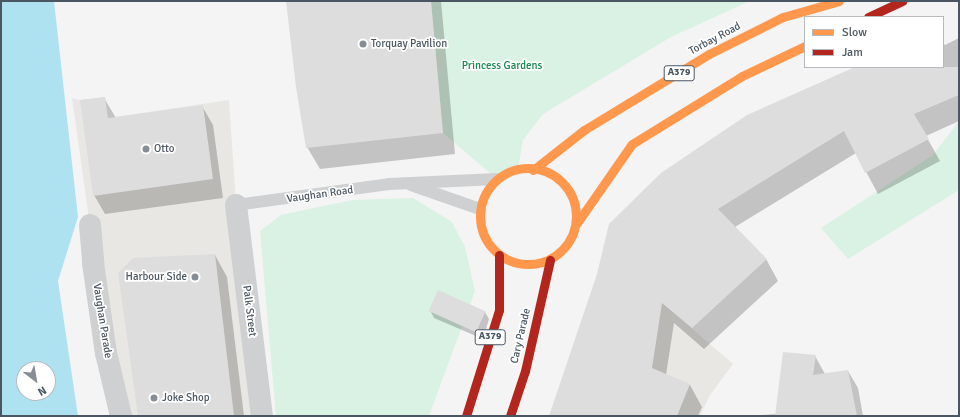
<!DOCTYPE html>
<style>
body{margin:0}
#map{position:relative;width:960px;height:417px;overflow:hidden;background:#f4f4f4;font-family:Signika,sans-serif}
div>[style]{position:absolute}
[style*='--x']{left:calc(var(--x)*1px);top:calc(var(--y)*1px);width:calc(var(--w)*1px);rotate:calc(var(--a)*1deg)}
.commercial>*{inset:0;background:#e8e7e3}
.green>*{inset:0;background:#d9f2e3}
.water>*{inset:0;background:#aee2f0}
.shadow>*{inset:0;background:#0003}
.building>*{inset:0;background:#ddddde;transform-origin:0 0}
.lane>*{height:12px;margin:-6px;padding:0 6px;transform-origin:6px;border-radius:6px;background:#ced0d2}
.street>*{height:22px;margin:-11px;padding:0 11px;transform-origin:11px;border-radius:11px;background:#ced0d2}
.slow>*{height:9px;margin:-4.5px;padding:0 4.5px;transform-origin:4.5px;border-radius:4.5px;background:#ff974d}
.slow>.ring{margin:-4.5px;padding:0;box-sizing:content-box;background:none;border:9px solid #ff974d;border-radius:50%}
.jam>*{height:9px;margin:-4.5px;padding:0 4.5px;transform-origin:4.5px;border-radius:4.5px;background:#b3261e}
.dots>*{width:11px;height:11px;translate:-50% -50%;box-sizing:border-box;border:2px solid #fff;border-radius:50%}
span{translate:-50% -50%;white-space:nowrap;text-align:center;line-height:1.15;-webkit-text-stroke:3.5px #fff;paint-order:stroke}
.shield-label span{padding:1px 3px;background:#fff;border:1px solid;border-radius:3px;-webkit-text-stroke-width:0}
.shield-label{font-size:10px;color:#4a5661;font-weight:700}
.street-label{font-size:11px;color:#4a5661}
.poi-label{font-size:11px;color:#4a5661}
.left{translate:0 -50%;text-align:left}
.right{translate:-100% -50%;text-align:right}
.park-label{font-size:11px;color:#17864f}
.frame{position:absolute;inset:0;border:2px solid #4a5661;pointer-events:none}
.legend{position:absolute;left:804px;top:16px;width:140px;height:52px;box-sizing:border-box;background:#fff;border:1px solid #b7bbc0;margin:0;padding:5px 7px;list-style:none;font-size:12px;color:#4a5661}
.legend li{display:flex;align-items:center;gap:8px;height:20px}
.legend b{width:20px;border:1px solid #b7bbc0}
.north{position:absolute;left:16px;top:361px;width:40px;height:40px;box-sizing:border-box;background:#fff;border:1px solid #b7bbc0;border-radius:50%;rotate:149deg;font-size:11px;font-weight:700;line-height:16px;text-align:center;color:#4a5661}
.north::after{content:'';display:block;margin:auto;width:14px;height:18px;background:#868d94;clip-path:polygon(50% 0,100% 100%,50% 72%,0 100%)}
</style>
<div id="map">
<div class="commercial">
<i style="clip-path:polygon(105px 97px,108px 118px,229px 100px,236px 205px,262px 416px,124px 416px,93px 247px,72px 98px,80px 100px)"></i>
<i style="clip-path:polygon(643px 286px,733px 364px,710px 395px,700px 416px,549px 416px)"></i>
</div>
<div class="green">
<i style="clip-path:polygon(431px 1px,750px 1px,671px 37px,543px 114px,523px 140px,518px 168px,497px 179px,443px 133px)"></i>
<i style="clip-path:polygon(959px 121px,959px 190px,848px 259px,821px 228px,933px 155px)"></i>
<i style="clip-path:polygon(413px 198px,452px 222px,465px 247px,475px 291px,429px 416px,276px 416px,260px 231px,281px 215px,352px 200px)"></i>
</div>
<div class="water">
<i style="clip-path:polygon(evenodd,1px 1px,54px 1px,78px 217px,58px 281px,78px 416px,1px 416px,1px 1px,24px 369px,48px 369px,48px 393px,24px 393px,24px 369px)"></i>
</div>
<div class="shadow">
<i style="clip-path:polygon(287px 1px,441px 1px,455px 154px,320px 169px,307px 147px)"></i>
<i style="clip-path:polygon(959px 38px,959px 121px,926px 136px,940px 161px,878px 194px,856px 153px,735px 227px,766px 259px,778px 281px,704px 349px,674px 323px,666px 375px,690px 385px,702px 407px,698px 416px,550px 416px,598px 274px,860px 67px,943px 67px,943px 43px,945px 45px)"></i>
<i style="clip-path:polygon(104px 98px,116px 118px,202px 106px,213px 125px,223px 198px,105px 214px,94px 195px)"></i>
<i style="clip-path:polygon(215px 255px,227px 277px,244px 416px,138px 416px)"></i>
<i style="clip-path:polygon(430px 310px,485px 312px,489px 319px,483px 339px,434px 318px)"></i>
<i style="clip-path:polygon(815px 356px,825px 374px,848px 371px,858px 388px,863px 416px,747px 416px,777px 414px)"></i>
</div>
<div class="building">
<i style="clip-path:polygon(286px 1px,431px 1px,443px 133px,306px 148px,296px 87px)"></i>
<i style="clip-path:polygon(855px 67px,959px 67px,959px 95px,914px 114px,929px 139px,865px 173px,844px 131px,718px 209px,767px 259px,692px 328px,662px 303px,652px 368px,690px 384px,677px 416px,549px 416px,597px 274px,609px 224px,661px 173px,747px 115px)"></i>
<i style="clip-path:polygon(105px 97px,108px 118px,203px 105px,213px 179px,93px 196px,80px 100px)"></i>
<i style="clip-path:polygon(215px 254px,234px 416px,138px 416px,118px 273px,133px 258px)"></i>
<i style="left:438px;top:290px;width:52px;height:23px;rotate:24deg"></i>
<i style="clip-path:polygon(783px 352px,816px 355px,813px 375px,848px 370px,857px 416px,775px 416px)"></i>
</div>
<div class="lane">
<i style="--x:411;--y:185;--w:73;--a:19.2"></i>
<i style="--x:236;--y:205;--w:154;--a:-7.8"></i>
<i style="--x:389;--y:184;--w:108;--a:-2.7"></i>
</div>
<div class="street">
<i style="--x:236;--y:205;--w:213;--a:83"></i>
<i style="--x:90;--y:225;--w:38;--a:85"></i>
<i style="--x:93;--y:263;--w:91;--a:81.8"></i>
<i style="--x:106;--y:353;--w:65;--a:76.6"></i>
</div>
<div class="slow">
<i class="ring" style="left:480px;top:168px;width:87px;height:87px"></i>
<i style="--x:533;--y:170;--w:65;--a:-38.1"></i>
<i style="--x:584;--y:130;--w:146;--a:-31.3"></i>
<i style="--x:709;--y:54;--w:83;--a:-26.6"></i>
<i style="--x:783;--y:17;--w:58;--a:-15.9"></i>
<i style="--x:577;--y:223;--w:96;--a:-55.2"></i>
<i style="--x:632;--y:144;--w:129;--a:-31.7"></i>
<i style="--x:742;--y:76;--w:70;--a:-25.5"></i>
</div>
<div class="jam">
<i style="--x:868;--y:17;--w:38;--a:-25"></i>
<i style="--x:466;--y:416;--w:111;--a:-72.7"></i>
<i style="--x:499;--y:310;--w:55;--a:-90"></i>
<i style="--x:510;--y:416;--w:47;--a:-71.6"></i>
<i style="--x:525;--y:371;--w:114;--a:-77.3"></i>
</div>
<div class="dots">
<i style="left:363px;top:44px;background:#868d94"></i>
<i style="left:146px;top:149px;background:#868d94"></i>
<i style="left:195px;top:277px;background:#868d94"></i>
<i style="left:154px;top:398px;background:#868d94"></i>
</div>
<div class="shield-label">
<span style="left:679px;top:73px">A379</span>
<span style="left:490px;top:337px">A379</span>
</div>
<div class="street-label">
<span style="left:715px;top:39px;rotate:-28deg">Torbay Road</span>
<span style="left:320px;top:195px;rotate:-8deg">Vaughan Road</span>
<span style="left:249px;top:311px;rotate:83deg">Palk Street</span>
<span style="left:102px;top:321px;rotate:81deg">Vaughan Parade</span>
<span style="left:521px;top:336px;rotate:-77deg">Cary Parade</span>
</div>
<div class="poi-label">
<span class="left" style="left:371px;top:44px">Torquay Pavilion</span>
<span class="left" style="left:154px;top:149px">Otto</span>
<span class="right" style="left:187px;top:277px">Harbour Side</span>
<span class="left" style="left:162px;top:398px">Joke Shop</span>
</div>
<div class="park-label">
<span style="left:502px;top:66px">Princess Gardens</span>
</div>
<div class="frame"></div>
<ul class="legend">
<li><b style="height:5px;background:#ff974d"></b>Slow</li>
<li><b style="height:5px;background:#b3261e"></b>Jam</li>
</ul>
<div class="north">N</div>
</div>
